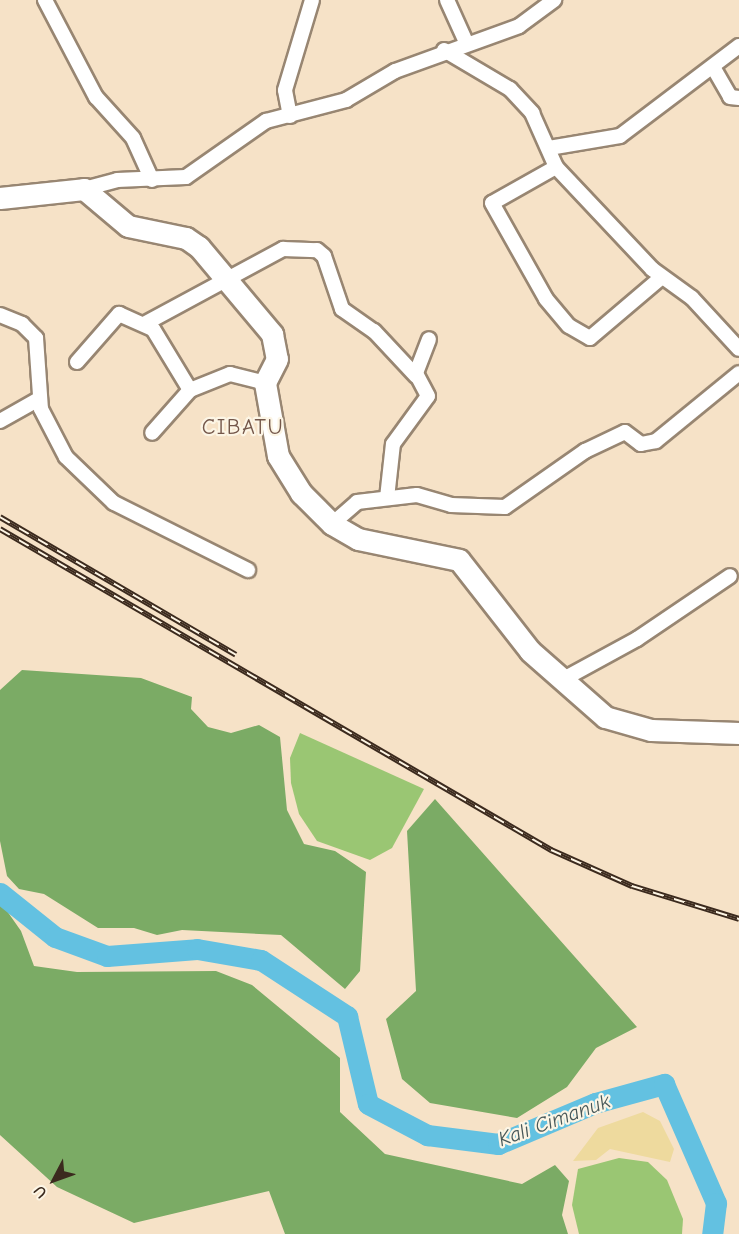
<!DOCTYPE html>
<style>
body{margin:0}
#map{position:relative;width:739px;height:1234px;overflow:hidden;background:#f6e2c7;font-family:"Comic Neue",sans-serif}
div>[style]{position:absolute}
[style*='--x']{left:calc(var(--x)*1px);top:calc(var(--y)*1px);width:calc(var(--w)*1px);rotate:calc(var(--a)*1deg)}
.green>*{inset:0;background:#9ac673}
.forest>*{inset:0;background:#7bab65}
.sand>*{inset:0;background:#eeda9e}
.river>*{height:21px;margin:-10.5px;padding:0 10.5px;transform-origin:10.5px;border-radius:10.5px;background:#63c1e1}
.roads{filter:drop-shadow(2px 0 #988672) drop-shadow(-2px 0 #988672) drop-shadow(0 2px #988672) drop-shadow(0 -2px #988672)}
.street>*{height:14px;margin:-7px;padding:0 7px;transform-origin:7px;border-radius:7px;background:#fff}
.primary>*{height:21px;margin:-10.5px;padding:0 10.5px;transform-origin:10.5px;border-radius:10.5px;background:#fff}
.rail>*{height:6px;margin-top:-3px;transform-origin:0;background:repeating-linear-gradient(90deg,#fcf5e5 0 11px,#3b2a1e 0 22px);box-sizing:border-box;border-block:2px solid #3b2a1e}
span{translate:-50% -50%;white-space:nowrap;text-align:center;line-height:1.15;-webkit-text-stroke:4.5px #fcf5e5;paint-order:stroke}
.water-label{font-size:21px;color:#475758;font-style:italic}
.quarter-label{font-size:22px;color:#74574a;letter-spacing:1.5px}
.north{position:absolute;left:24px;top:1150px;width:60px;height:60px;-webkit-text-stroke:4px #fcf5e5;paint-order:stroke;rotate:229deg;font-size:16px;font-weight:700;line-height:24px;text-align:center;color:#3b2a1e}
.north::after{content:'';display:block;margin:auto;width:21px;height:27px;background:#3b2a1e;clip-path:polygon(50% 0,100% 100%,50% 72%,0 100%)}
</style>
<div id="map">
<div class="green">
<i style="clip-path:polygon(300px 733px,424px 789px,392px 848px,370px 860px,317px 841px,299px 814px,291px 783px,290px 758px)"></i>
<i style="clip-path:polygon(619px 1158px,648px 1162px,667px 1180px,683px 1219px,682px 1234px,579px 1234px,572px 1205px,578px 1169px)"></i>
</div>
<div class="forest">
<i style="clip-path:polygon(22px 670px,141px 678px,192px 697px,191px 709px,208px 727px,231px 733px,259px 725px,280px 737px,287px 810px,304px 844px,335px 851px,366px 872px,360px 971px,345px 989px,281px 935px,182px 930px,157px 935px,134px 928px,98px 928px,44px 894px,19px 889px,7px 876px,0 841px,0 690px)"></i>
<i style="clip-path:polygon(435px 799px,637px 1027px,596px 1048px,567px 1087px,517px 1118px,430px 1103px,402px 1079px,386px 1019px,416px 991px,407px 831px)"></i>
<i style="clip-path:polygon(0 901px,21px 931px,34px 966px,77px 972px,216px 971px,252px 985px,340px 1058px,340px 1112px,385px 1154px,522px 1184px,555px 1165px,569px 1181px,562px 1215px,568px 1234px,285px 1234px,269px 1191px,134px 1223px,57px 1187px,0 1135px)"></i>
</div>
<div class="sand">
<i style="clip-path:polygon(643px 1112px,660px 1121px,674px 1149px,670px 1162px,610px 1149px,596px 1160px,573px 1161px,598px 1128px)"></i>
</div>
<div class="river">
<i style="--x:0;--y:893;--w:70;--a:38.7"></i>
<i style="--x:55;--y:937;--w:55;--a:20.1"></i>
<i style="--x:107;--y:956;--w:90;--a:-4.4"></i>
<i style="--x:197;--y:949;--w:65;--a:9.8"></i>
<i style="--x:261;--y:960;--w:103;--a:33.1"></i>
<i style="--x:347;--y:1016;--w:90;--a:76.6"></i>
<i style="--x:368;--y:1104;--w:67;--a:27.7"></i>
<i style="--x:427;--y:1135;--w:72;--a:7.2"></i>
<i style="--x:498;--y:1144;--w:105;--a:-22.9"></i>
<i style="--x:595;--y:1103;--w:72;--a:-15.4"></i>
<i style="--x:664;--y:1084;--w:130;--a:66.4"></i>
<i style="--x:716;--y:1203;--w:31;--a:97"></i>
</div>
<div class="roads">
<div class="street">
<i style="--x:45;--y:0;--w:110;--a:62.3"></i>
<i style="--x:96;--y:97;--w:55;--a:47.9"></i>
<i style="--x:133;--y:138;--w:46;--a:65.7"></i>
<i style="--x:447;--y:0;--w:46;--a:65.7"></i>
<i style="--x:444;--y:50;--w:77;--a:30.6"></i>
<i style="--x:510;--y:89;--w:33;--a:47"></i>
<i style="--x:532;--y:113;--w:59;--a:66"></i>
<i style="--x:556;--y:167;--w:140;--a:46.7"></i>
<i style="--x:652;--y:269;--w:49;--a:35.9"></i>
<i style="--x:692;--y:298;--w:69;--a:47.3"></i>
<i style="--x:713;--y:67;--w:34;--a:60"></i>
<i style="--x:730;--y:97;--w:9;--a:6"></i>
<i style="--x:290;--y:116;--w:26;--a:-101"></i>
<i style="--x:285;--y:90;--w:94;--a:-73.3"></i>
<i style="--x:549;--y:148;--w:72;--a:-9.6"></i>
<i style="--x:620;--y:136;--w:149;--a:-37.1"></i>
<i style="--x:556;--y:167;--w:73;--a:150.6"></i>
<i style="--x:492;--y:203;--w:110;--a:60.6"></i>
<i style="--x:546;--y:299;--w:35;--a:50"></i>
<i style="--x:569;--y:326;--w:24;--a:30"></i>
<i style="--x:590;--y:338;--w:94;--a:-40.3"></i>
<i style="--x:84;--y:189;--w:34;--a:-15"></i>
<i style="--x:117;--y:180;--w:69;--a:-2.5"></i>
<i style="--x:186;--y:177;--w:98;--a:-35"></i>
<i style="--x:266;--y:121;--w:83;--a:-14.7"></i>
<i style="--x:346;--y:100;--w:57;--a:-30.6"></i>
<i style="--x:395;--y:71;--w:132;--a:-19.9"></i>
<i style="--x:519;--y:26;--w:44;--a:-36.6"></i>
<i style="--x:0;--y:315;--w:24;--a:22"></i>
<i style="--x:22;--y:324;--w:20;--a:45"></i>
<i style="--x:36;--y:338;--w:71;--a:86"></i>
<i style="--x:41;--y:409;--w:54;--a:62.5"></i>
<i style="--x:66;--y:457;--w:66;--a:43.8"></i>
<i style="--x:114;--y:503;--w:150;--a:26.6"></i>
<i style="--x:146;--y:323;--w:156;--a:-28.4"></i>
<i style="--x:283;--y:249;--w:34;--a:2"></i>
<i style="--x:317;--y:250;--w:9;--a:41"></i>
<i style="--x:324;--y:256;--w:56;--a:71.2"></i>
<i style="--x:342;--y:309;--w:39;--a:35"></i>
<i style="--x:374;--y:331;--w:62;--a:47"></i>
<i style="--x:77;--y:362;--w:64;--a:-48.8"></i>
<i style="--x:119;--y:314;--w:37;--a:24"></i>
<i style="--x:153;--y:329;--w:71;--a:58.8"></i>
<i style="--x:190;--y:390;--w:57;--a:131.5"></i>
<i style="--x:190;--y:390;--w:43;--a:-21.8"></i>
<i style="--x:230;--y:374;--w:36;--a:14"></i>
<i style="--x:0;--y:421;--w:45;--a:-29.4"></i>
<i style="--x:387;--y:498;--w:54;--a:-83.7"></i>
<i style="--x:393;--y:444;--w:59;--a:-53.9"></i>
<i style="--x:428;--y:396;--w:26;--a:-118"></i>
<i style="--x:416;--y:373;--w:36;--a:-69"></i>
<i style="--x:332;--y:524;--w:33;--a:-41"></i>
<i style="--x:357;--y:502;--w:60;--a:-6.7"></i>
<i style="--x:417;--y:495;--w:35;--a:16"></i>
<i style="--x:451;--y:505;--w:54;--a:2.1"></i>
<i style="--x:505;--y:507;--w:98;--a:-35"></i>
<i style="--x:585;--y:451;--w:44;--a:-25.4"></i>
<i style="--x:625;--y:432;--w:20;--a:37"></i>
<i style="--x:641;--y:444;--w:15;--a:-11"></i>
<i style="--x:656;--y:441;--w:107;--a:-39.3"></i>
<i style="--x:560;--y:681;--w:88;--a:-28.6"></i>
<i style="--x:637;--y:639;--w:112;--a:-34.1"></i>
</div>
<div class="primary">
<i style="--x:0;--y:198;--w:84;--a:-6.1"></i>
<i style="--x:84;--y:189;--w:57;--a:40.1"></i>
<i style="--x:128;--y:226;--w:59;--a:11.7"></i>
<i style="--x:186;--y:238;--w:16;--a:35"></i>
<i style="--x:199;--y:247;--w:114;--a:50"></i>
<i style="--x:272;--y:334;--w:25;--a:79"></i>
<i style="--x:277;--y:359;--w:27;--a:117"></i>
<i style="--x:265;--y:383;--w:74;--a:79.9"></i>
<i style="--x:278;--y:456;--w:44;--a:58.1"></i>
<i style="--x:301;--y:493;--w:44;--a:45"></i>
<i style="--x:332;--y:524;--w:30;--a:30"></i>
<i style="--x:358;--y:539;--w:103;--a:11.7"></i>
<i style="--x:459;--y:560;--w:115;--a:52"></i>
<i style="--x:530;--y:651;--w:100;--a:41.3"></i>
<i style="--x:605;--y:717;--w:48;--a:15.8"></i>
<i style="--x:651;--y:730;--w:88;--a:2"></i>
</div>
</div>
<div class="rail">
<i style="--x:0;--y:517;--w:273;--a:30.3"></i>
<i style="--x:0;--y:529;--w:638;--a:30.22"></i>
<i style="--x:551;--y:850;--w:89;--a:24"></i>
<i style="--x:632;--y:886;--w:112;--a:17.1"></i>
</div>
<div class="water-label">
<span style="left:554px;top:1120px;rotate:-20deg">Kali Cimanuk</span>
</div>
<div class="quarter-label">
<span style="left:243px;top:428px">CIBATU</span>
</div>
<div class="north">U</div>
</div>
